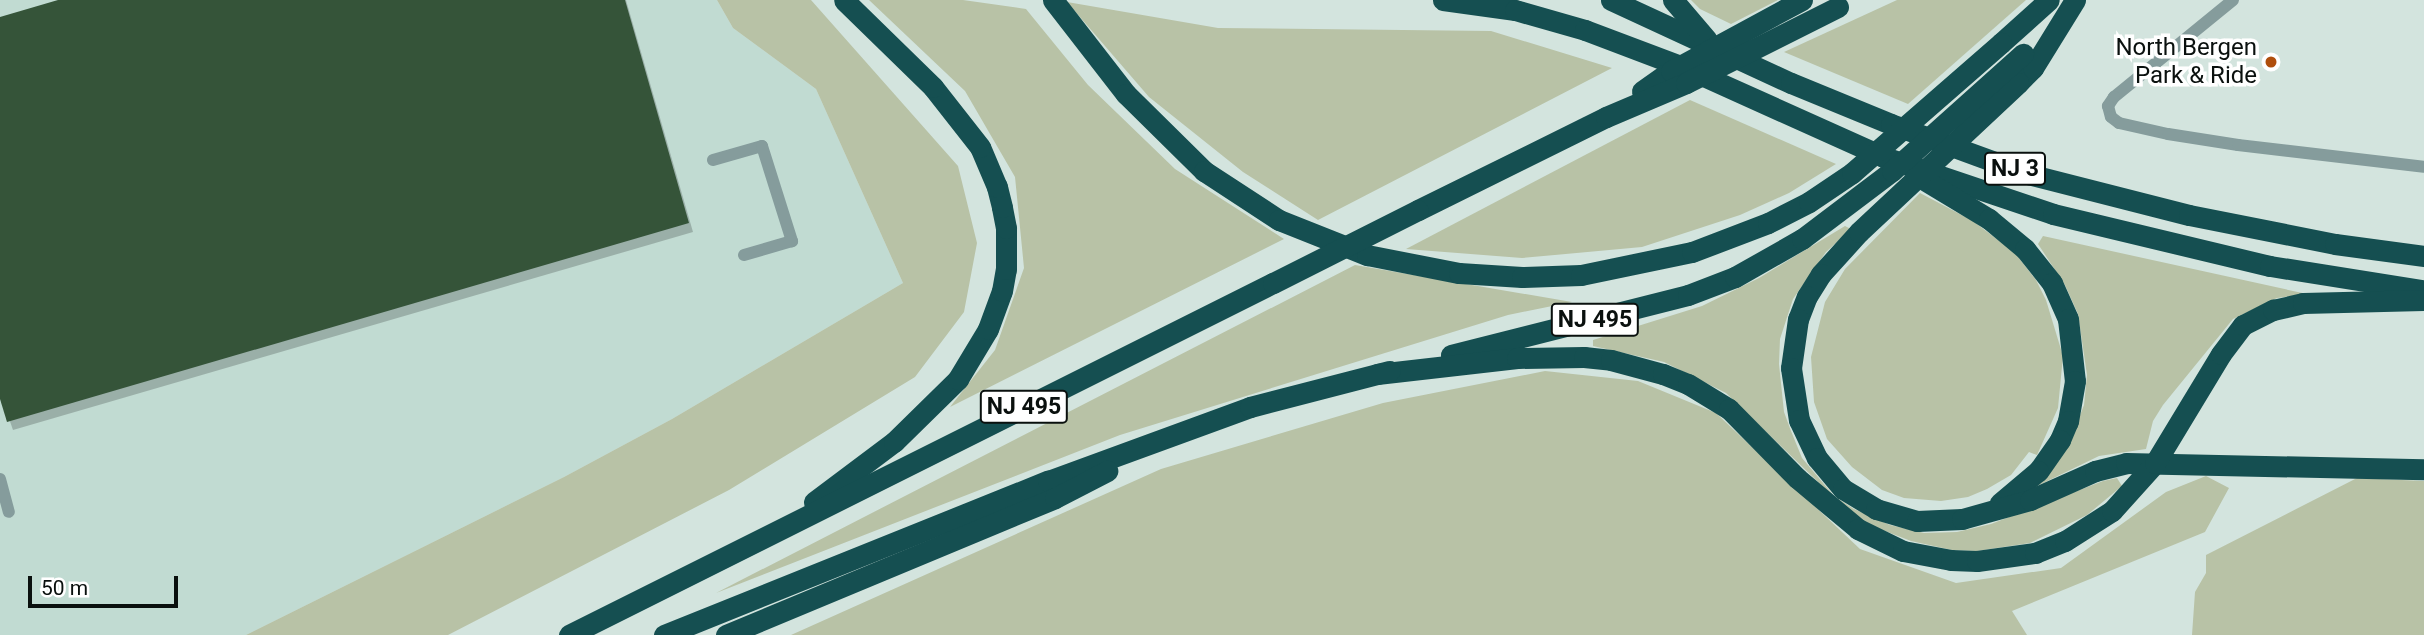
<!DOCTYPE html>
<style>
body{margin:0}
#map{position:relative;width:2424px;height:635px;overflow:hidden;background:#d3e4de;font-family:Roboto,sans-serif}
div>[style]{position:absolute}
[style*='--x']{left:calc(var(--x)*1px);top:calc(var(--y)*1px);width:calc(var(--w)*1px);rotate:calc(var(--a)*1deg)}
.built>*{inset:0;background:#c1dbd2}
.green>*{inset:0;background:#b8c2a6}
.shadow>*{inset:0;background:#0003}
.building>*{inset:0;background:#355439}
.lane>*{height:12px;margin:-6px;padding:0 6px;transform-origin:6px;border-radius:6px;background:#859c9c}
.highway>*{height:21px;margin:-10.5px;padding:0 10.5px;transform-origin:10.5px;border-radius:10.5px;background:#154f51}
.highway-bridge>*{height:21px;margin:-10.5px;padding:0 10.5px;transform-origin:10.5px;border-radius:10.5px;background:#154f51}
.dots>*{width:19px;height:19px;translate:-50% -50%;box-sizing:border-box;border:4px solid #fff;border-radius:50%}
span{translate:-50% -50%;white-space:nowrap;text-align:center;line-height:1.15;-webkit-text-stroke:7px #fff;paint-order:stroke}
.shield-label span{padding:2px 5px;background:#fff;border:2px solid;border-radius:5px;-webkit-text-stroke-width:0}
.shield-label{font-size:23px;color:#0a100e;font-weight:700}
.poi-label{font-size:24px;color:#0a100e}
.right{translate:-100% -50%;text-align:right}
.scale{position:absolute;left:28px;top:576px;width:150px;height:32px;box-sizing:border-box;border:4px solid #0a100e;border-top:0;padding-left:9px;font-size:21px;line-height:24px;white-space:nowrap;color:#0a100e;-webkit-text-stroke:5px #fff;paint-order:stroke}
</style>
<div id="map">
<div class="built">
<i style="clip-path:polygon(0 0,717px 0,733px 28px,816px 89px,903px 283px,672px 419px,564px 477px,246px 635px,0 635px)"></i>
</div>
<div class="green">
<i style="clip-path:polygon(717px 0,811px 0,958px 166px,977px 243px,964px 312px,915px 377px,729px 490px,448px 635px,246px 635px,564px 477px,672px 419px,903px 283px,816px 89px,733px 28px)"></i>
<i style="clip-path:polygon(869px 0,963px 0,1026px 9px,1088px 85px,1175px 169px,1284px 239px,950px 407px,995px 350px,1024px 268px,1015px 177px,965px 91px)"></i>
<i style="clip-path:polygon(1691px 0,1778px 0,1731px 24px,1700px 9px)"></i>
<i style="clip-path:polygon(1897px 0,2026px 0,1908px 104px,1784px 52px)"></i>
<i style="clip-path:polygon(1067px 2px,1218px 28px,1491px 31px,1612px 68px,1318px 220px,1243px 172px,1149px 97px)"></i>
<i style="clip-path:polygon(1690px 100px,1836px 164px,1789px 193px,1740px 215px,1642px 247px,1522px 258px,1406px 249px)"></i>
<i style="clip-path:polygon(1920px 193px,1973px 221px,2015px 253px,2036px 280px,2046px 300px,2063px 356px,2058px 408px,2037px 455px,2029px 452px,2011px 475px,1987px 489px,1968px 497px,1941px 501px,1904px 498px,1882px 490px,1852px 467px,1827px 439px,1814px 402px,1811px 357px,1825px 302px,1845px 269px)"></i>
<i style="clip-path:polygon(1845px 226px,1851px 229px,1826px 252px,1793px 299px,1780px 339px,1779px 364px,1784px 412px,1791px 431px,1802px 458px,1834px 496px,1854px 509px,1890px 525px,1924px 533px,1957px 532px,1991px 524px,2103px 481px,2117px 478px,2122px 486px,2087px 515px,2030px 543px,1977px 551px,1952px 550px,1911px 541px,1872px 526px,1843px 506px,1726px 393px,1664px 362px,1593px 346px,1593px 340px,1702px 306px,1759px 278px)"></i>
<i style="clip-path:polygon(2043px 236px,2307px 294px,2277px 298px,2233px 319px,2163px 405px,2153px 421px,2146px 449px,2099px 456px,2031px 489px,2056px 464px,2068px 446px,2084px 405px,2087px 375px,2078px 314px,2065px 285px,2038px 244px)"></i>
<i style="clip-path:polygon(1355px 265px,1572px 302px,1508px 315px,1120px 435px,716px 593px)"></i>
<i style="clip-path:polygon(1545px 371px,1638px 381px,1716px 413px,1860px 549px,1956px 583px,2061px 568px,2166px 492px,2206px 476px,2229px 488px,2205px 532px,2012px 611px,2027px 635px,791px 635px,1161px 469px,1383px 403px)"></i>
<i style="clip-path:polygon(2357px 478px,2424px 481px,2424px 635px,2192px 635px,2195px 592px,2206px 573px,2206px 555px)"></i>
</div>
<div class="shadow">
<i style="clip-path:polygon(64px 0,626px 0,693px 232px,13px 430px,0 393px,0 19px)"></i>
</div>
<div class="building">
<i style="clip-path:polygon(58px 0,625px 0,689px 223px,7px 422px,0 399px,0 17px)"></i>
</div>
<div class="lane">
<i style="--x:2233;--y:0;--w:154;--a:140.8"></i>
<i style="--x:2114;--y:97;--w:11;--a:124"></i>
<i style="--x:2108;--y:106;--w:11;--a:75"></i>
<i style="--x:2111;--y:117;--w:10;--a:37"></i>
<i style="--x:2119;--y:123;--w:50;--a:12.7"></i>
<i style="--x:2168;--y:134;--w:71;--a:8.9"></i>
<i style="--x:2238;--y:145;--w:187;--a:6.7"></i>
<i style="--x:713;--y:160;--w:51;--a:-15.9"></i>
<i style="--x:762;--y:146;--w:100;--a:72.5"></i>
<i style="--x:792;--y:241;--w:50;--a:163.7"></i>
<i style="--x:0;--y:479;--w:34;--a:75"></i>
</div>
<div class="highway">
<i style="--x:1053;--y:0;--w:119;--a:52.2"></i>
<i style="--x:1126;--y:94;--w:110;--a:44.6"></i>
<i style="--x:1204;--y:171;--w:90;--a:33.2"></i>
<i style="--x:1279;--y:220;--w:95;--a:21.7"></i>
<i style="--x:1367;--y:255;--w:94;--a:11.1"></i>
<i style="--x:1459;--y:273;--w:63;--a:3.6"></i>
<i style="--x:1522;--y:277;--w:59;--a:-1.9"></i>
<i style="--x:1581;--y:275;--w:113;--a:-11.7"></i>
<i style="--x:1692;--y:252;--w:81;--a:-20.9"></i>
<i style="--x:1443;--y:0;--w:73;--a:7.9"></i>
<i style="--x:1515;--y:10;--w:73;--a:15.9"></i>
<i style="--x:1585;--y:30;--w:110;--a:20.7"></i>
<i style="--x:1688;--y:69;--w:215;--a:24.2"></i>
<i style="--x:1884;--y:157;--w:178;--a:18.6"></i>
<i style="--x:2053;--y:214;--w:223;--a:13.5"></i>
<i style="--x:2270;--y:266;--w:154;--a:9"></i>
<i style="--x:1611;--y:0;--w:198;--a:24.8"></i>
<i style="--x:1791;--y:83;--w:108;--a:22.3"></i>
<i style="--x:1891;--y:124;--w:146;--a:20.1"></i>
<i style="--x:2028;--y:174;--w:166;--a:14.3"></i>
<i style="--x:2189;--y:215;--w:149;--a:11.2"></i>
<i style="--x:2335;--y:244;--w:90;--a:7.7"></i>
<i style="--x:1673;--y:0;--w:52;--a:49.6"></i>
<i style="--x:2001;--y:43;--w:64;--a:-41.9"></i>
<i style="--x:2018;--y:83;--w:21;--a:-45"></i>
<i style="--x:2033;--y:68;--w:80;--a:-58.3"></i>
<i style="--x:1926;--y:181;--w:74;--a:31.1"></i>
<i style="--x:1989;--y:219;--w:47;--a:39.8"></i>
<i style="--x:2025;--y:249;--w:43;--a:51.5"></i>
<i style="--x:2052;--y:283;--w:39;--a:66"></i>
<i style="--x:2068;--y:319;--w:62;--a:83.6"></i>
<i style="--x:2075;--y:381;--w:41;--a:99.9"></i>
<i style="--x:2068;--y:421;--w:21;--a:113"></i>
<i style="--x:2060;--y:440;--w:38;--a:125"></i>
<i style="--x:2038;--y:471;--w:50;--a:139.9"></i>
<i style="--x:1418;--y:210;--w:210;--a:-26.3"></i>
<i style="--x:1859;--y:232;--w:57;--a:132.1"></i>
<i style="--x:1821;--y:274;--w:26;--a:122"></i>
<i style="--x:1807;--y:296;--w:25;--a:111"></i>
<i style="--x:1798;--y:319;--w:49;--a:98.1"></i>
<i style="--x:1791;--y:368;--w:53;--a:81.3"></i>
<i style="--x:1799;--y:420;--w:42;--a:64.7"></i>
<i style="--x:1817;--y:458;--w:40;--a:50"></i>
<i style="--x:1843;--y:489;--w:39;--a:31"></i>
<i style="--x:1876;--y:509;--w:43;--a:16.3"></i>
<i style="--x:1917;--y:521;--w:45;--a:-2.5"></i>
<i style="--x:1962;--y:519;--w:71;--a:-15.6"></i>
<i style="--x:2030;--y:500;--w:71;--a:-24"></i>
<i style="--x:2095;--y:471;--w:32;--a:-14"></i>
<i style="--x:2126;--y:463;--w:298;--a:1.2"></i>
<i style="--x:1451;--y:355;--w:244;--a:-14.2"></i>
<i style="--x:1688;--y:295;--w:50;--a:-21"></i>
<i style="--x:1735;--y:277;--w:77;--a:-29.6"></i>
<i style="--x:1377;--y:374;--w:141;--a:-6.5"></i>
<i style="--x:1517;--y:358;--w:67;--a:-0.9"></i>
<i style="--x:1584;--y:357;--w:27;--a:6"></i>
<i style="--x:1611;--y:360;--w:54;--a:15.1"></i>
<i style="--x:1663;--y:374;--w:27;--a:22"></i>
<i style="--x:1688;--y:384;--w:48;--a:31.4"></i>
<i style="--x:1729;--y:409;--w:97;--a:45.4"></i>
<i style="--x:1797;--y:478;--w:80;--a:39.9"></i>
<i style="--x:1858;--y:529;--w:50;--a:26.1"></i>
<i style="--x:1903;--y:551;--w:49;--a:10.6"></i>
<i style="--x:1951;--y:560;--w:26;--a:2"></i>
<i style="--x:1977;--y:561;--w:59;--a:-7.9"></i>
<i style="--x:2035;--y:553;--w:32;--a:-22"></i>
<i style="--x:2065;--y:541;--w:56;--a:-32.6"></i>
<i style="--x:2112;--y:511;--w:64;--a:-48.1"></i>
<i style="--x:2155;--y:463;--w:127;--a:-58.8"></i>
<i style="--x:2221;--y:354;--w:36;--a:-53"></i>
<i style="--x:2243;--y:325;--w:34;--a:-27"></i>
<i style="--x:2273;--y:310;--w:31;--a:-13"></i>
<i style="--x:2303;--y:303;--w:121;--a:-1.4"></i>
<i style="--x:814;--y:502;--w:100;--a:-36.9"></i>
<i style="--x:894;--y:442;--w:90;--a:-44.5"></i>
<i style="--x:958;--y:379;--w:58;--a:-59"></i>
<i style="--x:988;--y:329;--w:40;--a:-69.8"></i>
<i style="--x:1002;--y:291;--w:22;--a:-80"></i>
<i style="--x:1006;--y:269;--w:41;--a:-90"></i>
<i style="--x:1006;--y:228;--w:21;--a:-101"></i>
<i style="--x:1002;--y:207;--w:21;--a:-104"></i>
<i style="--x:997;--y:187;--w:43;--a:-113"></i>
<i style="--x:980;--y:147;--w:76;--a:-128.1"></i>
<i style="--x:933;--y:87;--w:124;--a:-135.7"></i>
<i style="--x:569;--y:635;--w:787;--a:-26.57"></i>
<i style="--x:664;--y:635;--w:414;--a:-21.9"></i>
<i style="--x:1048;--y:481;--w:215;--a:-20.1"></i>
<i style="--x:1250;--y:407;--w:144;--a:-14.5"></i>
<i style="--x:726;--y:635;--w:356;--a:-22.6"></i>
<i style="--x:1055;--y:498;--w:59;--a:-27.4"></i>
</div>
<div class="highway-bridge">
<i style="--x:1642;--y:91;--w:35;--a:-35"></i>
<i style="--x:1671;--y:71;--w:149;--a:-28.5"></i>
<i style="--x:1606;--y:117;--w:87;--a:-23"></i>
<i style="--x:1686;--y:83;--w:170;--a:-26.6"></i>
<i style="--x:1768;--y:223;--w:46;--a:-27.1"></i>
<i style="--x:1809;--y:202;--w:52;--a:-34"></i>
<i style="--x:1852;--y:173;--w:198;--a:-41.1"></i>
<i style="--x:1859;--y:232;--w:218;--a:-43.1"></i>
<i style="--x:1802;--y:239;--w:113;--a:-37.1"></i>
<i style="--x:1892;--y:171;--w:176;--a:-41.8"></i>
<i style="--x:1273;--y:283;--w:162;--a:-26.7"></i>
</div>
<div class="dots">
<i style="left:2271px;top:62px;background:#af4e0c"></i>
</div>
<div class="shield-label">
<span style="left:2015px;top:169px">NJ 3</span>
<span style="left:1595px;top:320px">NJ 495</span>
<span style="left:1024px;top:407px">NJ 495</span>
</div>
<div class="poi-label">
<span class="right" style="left:2257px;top:62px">North Bergen<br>Park &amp; Ride</span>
</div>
<div class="scale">50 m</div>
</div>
